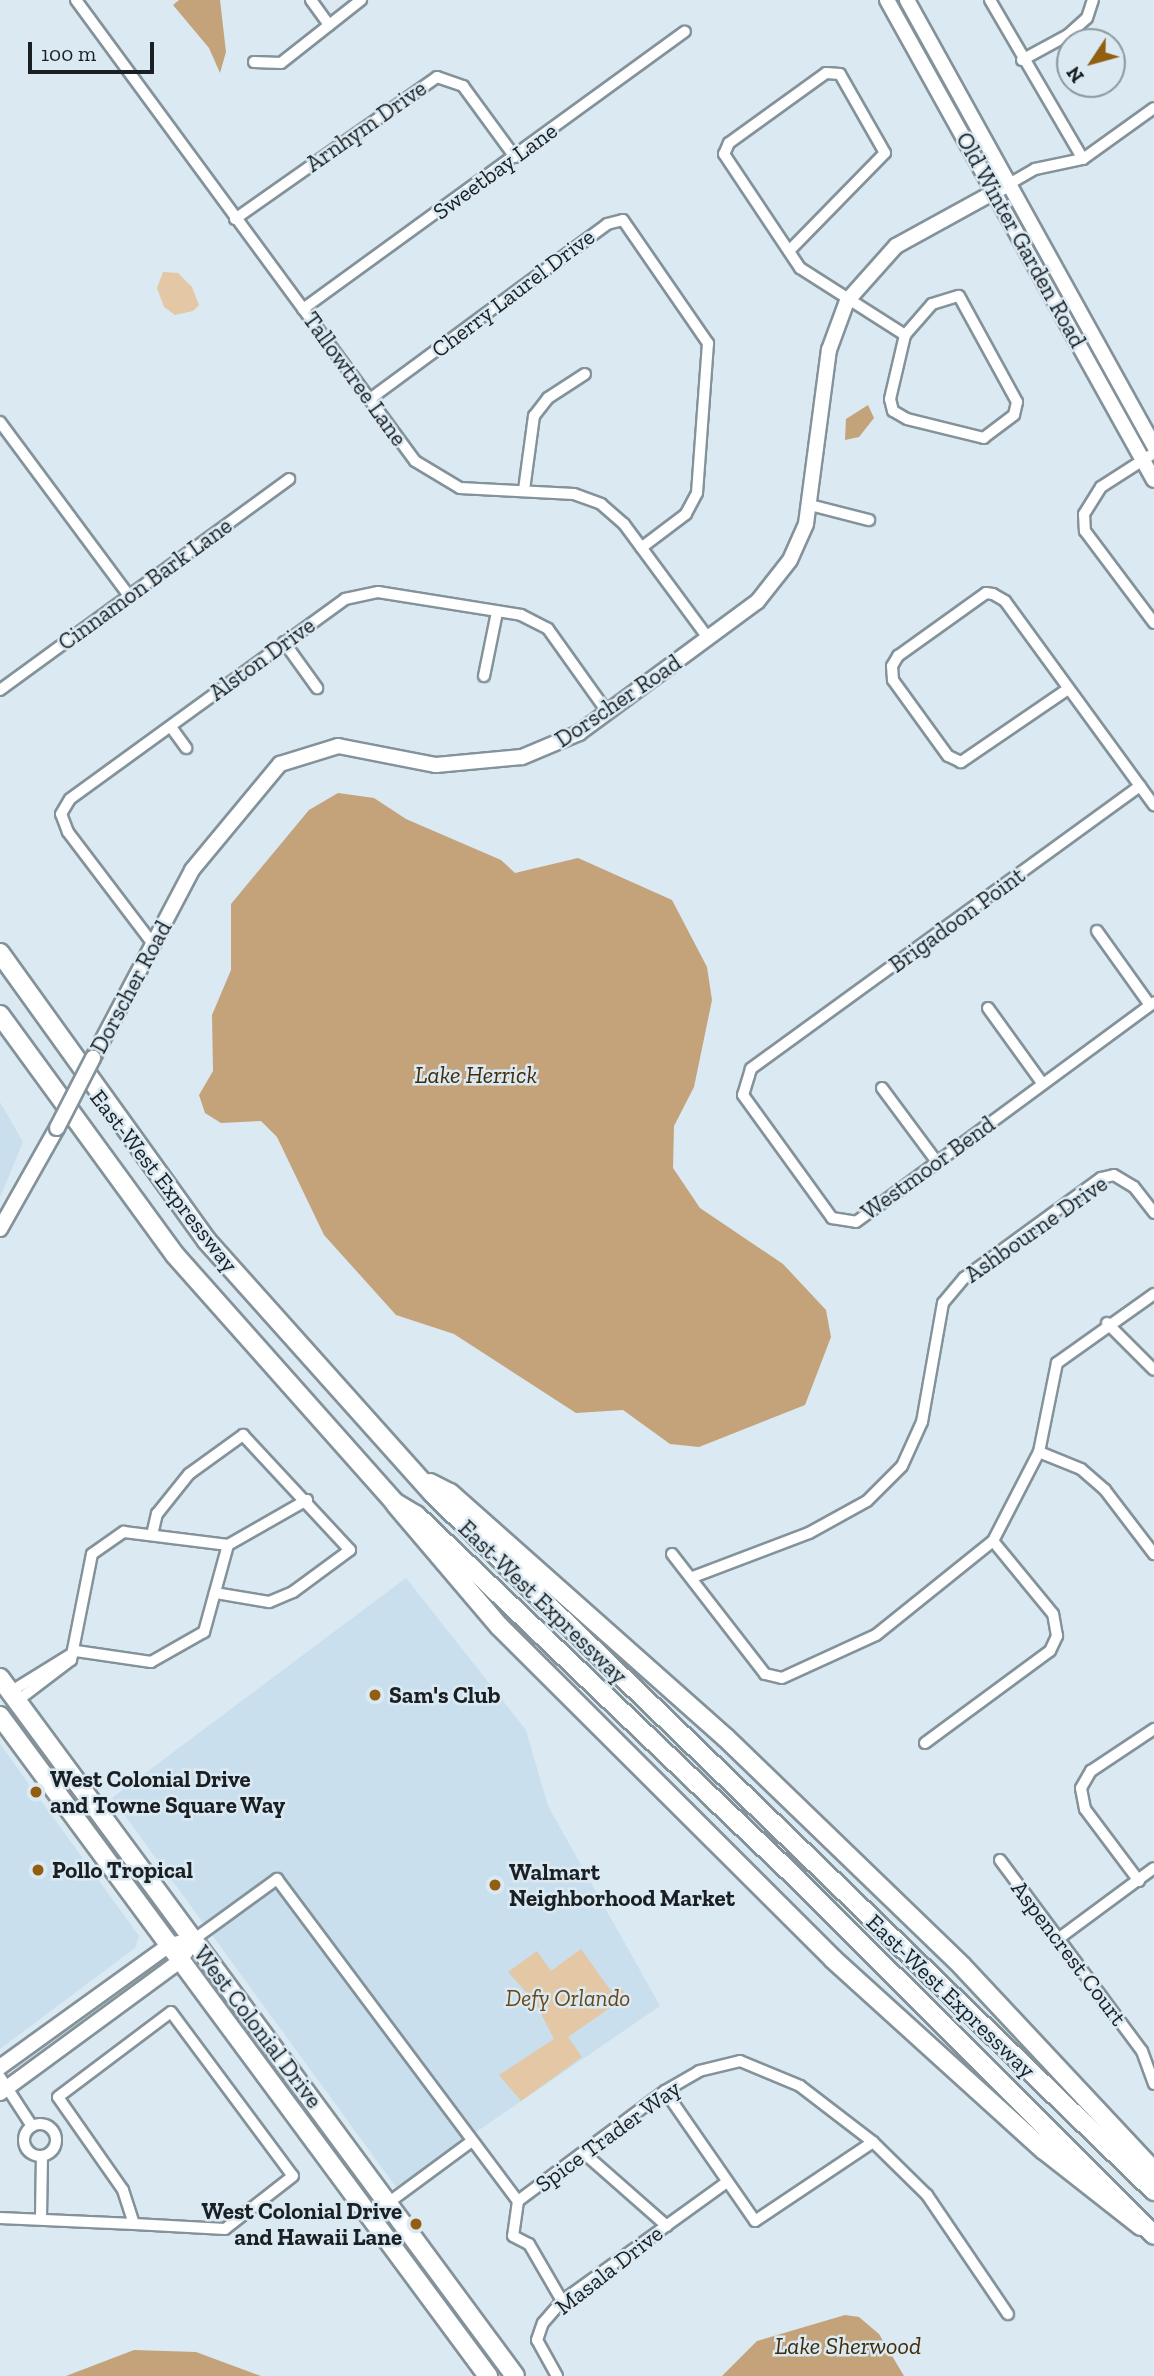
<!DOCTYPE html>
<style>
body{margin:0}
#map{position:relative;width:1154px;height:2376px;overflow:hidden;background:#dae9f2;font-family:"Zilla Slab",serif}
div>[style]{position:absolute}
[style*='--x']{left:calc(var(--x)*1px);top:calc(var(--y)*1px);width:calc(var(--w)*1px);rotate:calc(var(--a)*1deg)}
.built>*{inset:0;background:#c9dfed}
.green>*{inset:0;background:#e4c7a5}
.water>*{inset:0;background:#c4a27a}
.roads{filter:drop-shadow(2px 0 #84929a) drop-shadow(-2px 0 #84929a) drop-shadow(0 2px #84929a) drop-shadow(0 -2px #84929a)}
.street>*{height:10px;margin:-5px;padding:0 5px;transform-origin:5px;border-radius:5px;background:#fff}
.street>.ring{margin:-5px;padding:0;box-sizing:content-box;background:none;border:10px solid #fff;border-radius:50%}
.secondary>*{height:14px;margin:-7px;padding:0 7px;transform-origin:7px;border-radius:7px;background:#fff}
.highway>*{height:18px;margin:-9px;padding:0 9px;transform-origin:9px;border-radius:9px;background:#fff}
.bridges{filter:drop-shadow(2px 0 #84929a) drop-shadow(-2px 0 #84929a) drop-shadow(0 2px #84929a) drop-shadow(0 -2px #84929a)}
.secondary-bridge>*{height:14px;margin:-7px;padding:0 7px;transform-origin:7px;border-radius:7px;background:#fff}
.dots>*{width:19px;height:19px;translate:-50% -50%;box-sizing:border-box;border:4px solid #dae9f2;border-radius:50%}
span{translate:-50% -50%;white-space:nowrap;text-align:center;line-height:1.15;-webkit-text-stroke:5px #dae9f2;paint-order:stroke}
.street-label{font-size:23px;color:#191f22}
.poi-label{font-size:23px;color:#191f22;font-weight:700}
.left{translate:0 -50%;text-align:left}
.right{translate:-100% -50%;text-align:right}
.park-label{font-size:23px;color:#694717;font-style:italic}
.water-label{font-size:24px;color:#422b08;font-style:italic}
.north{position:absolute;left:1056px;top:28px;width:70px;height:70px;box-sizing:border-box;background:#dae9f2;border:2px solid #8d989f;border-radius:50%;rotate:234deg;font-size:19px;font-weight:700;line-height:28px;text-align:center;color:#191f22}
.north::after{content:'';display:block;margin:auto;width:24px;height:32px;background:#925f10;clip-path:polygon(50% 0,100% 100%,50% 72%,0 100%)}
.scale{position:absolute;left:28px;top:42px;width:126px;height:32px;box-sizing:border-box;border:4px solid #191f22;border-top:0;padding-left:9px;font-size:21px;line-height:24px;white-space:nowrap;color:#191f22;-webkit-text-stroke:5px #dae9f2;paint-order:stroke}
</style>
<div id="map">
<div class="built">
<i style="clip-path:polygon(0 1102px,23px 1142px,0 1197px)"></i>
<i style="clip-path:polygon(406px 1578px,526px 1730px,548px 1806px,660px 2006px,396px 2187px,112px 1798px)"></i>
<i style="clip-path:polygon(0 1744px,139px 1936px,135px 1948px,0 2049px)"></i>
</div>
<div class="green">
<i style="clip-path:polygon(163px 272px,178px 273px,192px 287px,199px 305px,193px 311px,175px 315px,164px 307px,157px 288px)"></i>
<i style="clip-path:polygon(581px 1949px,611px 1991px,619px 1985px,627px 1996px,568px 2037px,582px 2057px,521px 2101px,499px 2075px,554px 2039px,535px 2002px,508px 1972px,537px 1951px,551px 1971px)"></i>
</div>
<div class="water">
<i style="clip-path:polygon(179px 0,220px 0,226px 52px,220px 73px,209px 48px,173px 5px)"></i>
<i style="clip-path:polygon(868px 405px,874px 418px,859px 437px,845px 440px,846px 419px)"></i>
<i style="clip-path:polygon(338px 793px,374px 798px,406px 819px,501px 860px,515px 873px,578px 858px,672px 900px,707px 967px,712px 1000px,694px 1087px,674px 1126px,673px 1168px,700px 1208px,783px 1264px,826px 1310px,831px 1337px,805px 1405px,699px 1447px,670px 1444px,623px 1410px,576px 1413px,454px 1334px,396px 1315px,324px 1235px,277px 1137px,261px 1121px,221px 1123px,205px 1113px,199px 1095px,213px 1071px,212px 1015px,231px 970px,231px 904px,309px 810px)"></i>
<i style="clip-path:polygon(845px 2315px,859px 2317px,879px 2334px,904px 2376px,722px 2376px,757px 2341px)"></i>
<i style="clip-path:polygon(134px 2350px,196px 2352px,261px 2376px,66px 2376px)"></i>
</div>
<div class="roads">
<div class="street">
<i style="--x:76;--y:0;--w:572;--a:53.67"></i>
<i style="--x:415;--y:461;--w:52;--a:31"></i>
<i style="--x:460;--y:488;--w:114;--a:3"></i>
<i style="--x:574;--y:494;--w:29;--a:20"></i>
<i style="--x:601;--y:504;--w:30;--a:41"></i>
<i style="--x:624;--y:524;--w:142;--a:53.6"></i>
<i style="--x:311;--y:0;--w:31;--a:54"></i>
<i style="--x:990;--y:0;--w:184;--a:59.7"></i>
<i style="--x:1022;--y:60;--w:52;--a:-28.5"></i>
<i style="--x:1068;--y:35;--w:25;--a:-42"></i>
<i style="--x:1087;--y:18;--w:19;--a:-72"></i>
<i style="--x:254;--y:62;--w:27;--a:2"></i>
<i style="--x:281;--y:63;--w:102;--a:-38.2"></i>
<i style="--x:1009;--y:184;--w:30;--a:-30"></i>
<i style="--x:1035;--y:169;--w:49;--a:-11.8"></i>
<i style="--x:1083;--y:159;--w:87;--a:-35.7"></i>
<i style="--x:235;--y:219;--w:247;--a:-35.1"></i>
<i style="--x:437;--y:77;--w:28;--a:19"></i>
<i style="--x:463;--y:86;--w:88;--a:53.8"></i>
<i style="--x:789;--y:251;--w:137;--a:-45.6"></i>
<i style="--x:885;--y:153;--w:91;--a:-119.7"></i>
<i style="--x:840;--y:74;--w:14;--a:-176"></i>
<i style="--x:826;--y:73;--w:120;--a:144.2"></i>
<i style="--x:729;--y:143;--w:12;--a:114"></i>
<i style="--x:724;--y:154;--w:137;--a:56.3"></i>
<i style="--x:800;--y:268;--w:125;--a:32.5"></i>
<i style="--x:959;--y:296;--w:121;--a:61.3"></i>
<i style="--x:1017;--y:402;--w:13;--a:103"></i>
<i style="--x:1014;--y:415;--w:38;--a:143"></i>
<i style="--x:984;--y:438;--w:79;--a:-166.1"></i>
<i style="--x:907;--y:419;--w:16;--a:-150"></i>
<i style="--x:893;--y:411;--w:12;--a:-104"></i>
<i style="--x:890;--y:399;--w:66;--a:-76.8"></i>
<i style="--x:905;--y:335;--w:41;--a:-48.9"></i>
<i style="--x:932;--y:304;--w:28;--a:-17"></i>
<i style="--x:303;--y:309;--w:472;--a:-36"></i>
<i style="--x:370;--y:399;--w:295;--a:-36.4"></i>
<i style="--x:607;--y:224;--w:16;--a:-14"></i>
<i style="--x:623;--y:220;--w:150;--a:55.4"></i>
<i style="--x:708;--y:343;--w:150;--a:94.2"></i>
<i style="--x:697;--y:493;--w:24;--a:118"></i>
<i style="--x:686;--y:514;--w:56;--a:142.9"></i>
<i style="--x:0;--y:422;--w:217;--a:53.4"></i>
<i style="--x:1154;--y:453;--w:63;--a:147.3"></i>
<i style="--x:1101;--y:487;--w:32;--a:122"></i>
<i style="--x:1084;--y:514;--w:17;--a:87"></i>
<i style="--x:1085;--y:531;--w:115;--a:53.1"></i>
<i style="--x:524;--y:490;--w:75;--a:-82.3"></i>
<i style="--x:534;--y:416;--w:23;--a:-52"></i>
<i style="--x:548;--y:398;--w:44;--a:-33"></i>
<i style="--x:810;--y:505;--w:61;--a:14.3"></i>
<i style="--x:284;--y:642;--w:57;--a:54.3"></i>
<i style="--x:484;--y:676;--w:65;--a:-78.5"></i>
<i style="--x:1068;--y:689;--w:130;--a:145.7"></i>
<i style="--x:961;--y:762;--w:14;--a:-155"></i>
<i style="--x:948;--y:756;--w:94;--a:-125.9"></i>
<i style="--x:893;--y:680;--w:14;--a:-94"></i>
<i style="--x:892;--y:666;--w:12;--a:-59"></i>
<i style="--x:898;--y:656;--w:108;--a:-35.6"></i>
<i style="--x:986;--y:593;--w:7;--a:8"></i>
<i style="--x:993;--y:594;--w:14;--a:30"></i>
<i style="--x:1005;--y:601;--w:253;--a:53.9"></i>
<i style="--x:0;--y:690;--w:358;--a:-36.1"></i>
<i style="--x:171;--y:727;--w:26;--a:54"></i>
<i style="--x:1140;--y:786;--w:481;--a:144"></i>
<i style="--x:751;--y:1069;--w:27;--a:107"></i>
<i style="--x:743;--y:1095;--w:152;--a:54.1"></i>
<i style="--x:832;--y:1218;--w:24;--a:9"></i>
<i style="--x:856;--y:1222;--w:370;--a:-36.4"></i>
<i style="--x:1097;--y:931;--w:91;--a:54.4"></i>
<i style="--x:153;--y:944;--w:141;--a:-127.2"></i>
<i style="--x:68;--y:832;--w:19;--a:-111"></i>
<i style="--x:61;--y:814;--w:17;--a:-59"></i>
<i style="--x:70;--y:799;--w:340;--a:-36"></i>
<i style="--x:345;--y:599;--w:34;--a:-12"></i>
<i style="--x:378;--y:592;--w:145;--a:9.1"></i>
<i style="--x:521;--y:615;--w:30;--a:27"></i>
<i style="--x:548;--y:629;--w:103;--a:54.5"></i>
<i style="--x:988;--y:1008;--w:92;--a:54.2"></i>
<i style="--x:882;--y:1088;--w:92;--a:53.4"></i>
<i style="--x:1107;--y:1323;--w:66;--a:45"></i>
<i style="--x:1039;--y:1452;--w:45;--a:22"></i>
<i style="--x:1081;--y:1469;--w:32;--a:41"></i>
<i style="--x:1105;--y:1490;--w:81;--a:52.6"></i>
<i style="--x:152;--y:1535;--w:22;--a:-77"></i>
<i style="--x:157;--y:1514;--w:51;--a:-51.3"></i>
<i style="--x:189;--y:1474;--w:67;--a:-35.8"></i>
<i style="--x:243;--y:1435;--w:157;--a:47.1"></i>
<i style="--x:350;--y:1550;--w:71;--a:143.6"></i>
<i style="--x:293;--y:1592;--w:26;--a:157"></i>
<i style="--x:269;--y:1602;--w:55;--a:-170.5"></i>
<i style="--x:672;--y:1554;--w:152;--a:52.2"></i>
<i style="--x:765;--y:1674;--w:17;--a:13"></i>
<i style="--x:782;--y:1678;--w:103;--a:-24.6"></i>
<i style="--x:876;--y:1635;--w:150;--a:-38.8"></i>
<i style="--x:993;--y:1541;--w:100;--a:-62.7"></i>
<i style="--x:1039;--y:1452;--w:91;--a:-78.6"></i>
<i style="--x:1057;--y:1363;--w:119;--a:-35.4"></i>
<i style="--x:693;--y:1577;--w:124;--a:-20.8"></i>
<i style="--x:809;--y:1533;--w:66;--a:-28.9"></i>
<i style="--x:867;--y:1501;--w:49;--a:-45"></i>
<i style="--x:902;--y:1466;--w:48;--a:-65.6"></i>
<i style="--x:922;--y:1422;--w:121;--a:-80"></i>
<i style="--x:943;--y:1303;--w:33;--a:-50"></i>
<i style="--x:964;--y:1278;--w:170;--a:-36.1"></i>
<i style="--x:1101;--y:1178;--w:13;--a:-13"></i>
<i style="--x:1114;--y:1175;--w:23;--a:31"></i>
<i style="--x:1134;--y:1187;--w:33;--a:52"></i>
<i style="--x:76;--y:1651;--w:76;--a:8.3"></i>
<i style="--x:151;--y:1662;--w:61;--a:-29.5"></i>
<i style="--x:204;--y:1632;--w:90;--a:-74.6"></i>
<i style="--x:10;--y:1692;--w:78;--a:-31.8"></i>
<i style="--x:17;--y:1701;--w:68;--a:-37.2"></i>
<i style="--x:71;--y:1660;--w:108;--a:-78.8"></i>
<i style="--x:92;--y:1554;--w:39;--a:-35"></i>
<i style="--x:124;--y:1532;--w:105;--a:7.1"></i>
<i style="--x:228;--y:1545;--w:91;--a:-29.7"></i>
<i style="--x:925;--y:1743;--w:155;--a:-36.4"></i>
<i style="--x:1050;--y:1651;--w:17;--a:-65"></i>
<i style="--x:1057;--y:1636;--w:22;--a:-100"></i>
<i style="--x:1053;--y:1614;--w:94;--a:-129.4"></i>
<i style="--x:1000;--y:1860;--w:238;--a:53.4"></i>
<i style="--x:1142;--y:2051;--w:35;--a:70"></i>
<i style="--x:1139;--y:1881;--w:90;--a:-126.9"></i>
<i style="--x:1085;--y:1809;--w:21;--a:-101"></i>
<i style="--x:1081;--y:1788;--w:20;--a:-60"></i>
<i style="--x:1091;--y:1771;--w:76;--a:-33.7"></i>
<i style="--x:1058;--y:1939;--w:119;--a:-36.5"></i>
<i style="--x:193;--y:1940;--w:104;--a:-36"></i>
<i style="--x:277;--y:1879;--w:402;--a:53.2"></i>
<i style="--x:518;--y:2201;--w:35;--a:98"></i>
<i style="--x:513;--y:2236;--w:18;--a:27"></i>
<i style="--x:529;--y:2244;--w:66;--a:59.9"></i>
<i style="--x:171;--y:2012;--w:204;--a:53.4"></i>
<i style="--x:293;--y:2176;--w:86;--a:142.1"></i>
<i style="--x:225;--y:2229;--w:91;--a:-176.9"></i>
<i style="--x:134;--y:2224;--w:36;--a:-108"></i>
<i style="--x:123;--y:2190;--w:113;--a:-125"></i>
<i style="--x:58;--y:2097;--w:141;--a:-37"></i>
<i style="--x:0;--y:2077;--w:59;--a:56.9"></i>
<i style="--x:665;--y:2091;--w:158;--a:55.3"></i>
<i style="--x:755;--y:2221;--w:142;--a:-33.8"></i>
<i class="ring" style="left:24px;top:2124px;width:22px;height:22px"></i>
<i style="--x:585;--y:2154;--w:109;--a:41.3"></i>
<i style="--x:518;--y:2201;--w:184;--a:-36.8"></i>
<i style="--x:665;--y:2091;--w:39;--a:-30"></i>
<i style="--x:699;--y:2071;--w:42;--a:-13.7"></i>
<i style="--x:740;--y:2061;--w:65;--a:22.6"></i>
<i style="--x:800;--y:2086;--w:92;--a:37.5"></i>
<i style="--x:873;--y:2142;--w:76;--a:44.5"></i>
<i style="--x:927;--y:2195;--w:144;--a:55.8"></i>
<i style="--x:388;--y:2203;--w:104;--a:-36.4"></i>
<i style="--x:0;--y:2218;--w:134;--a:2.6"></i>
<i style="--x:41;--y:2218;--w:61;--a:-89.1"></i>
<i style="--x:557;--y:2376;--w:41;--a:-119.1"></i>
<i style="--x:537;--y:2340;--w:18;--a:-71"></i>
<i style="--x:543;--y:2323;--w:29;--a:-49"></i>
<i style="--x:562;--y:2301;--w:200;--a:-35.8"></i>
</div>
<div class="secondary">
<i style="--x:887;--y:0;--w:549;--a:60.92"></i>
<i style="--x:907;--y:0;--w:510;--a:61.02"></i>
<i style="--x:93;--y:1058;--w:212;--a:-62.2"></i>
<i style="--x:192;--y:870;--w:138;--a:-50.3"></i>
<i style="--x:280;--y:764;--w:61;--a:-17.2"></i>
<i style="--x:338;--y:746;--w:100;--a:11"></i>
<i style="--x:436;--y:765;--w:86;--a:-5.3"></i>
<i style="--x:522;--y:757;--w:62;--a:-22.8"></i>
<i style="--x:579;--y:733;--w:221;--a:-36.4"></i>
<i style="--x:757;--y:602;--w:53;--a:-51.8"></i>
<i style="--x:790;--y:560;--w:39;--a:-66"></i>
<i style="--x:806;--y:524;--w:176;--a:-82.5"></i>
<i style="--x:829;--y:350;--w:52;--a:-69.8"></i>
<i style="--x:847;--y:301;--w:74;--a:-48.3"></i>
<i style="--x:896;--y:246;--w:129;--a:-28.8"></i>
<i style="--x:0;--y:1229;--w:116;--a:-60.6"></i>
<i style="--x:0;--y:2067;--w:208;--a:-35.8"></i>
<i style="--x:169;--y:1945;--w:25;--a:-12"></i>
<i style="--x:0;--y:2093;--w:225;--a:-36.3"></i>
<i style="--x:181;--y:1960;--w:23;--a:-59"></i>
</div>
<div class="highway">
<i style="--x:0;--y:953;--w:355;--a:54.3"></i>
<i style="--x:207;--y:1241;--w:339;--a:48.2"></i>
<i style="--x:433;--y:1494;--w:1003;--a:44.03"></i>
<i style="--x:0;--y:1015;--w:297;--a:53.9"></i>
<i style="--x:175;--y:1255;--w:330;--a:48.4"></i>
<i style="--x:394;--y:1502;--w:26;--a:31"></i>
<i style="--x:416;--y:1515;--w:523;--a:43.68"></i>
<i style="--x:794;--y:1876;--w:508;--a:44.92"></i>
<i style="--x:430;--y:1483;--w:22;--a:27"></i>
<i style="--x:450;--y:1493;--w:369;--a:41.6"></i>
<i style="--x:726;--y:1738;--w:328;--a:44"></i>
<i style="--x:962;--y:1966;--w:281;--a:46.9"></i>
<i style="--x:396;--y:1505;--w:159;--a:49.6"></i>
<i style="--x:499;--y:1626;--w:472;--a:44.9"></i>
<i style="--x:833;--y:1959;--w:285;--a:42.2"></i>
<i style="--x:1044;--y:2150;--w:123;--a:38.1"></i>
<i style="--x:0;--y:1678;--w:867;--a:53.58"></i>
<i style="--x:0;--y:1716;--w:821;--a:53.52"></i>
</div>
</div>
<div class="bridges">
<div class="secondary-bridge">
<i style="--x:57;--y:1128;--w:79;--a:-62.8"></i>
</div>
</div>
<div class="dots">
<i style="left:375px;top:1695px;background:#925f10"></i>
<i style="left:36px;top:1792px;background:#925f10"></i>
<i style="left:38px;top:1870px;background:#925f10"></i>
<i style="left:495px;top:1885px;background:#925f10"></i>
<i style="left:416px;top:2224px;background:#925f10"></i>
</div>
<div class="street-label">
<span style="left:366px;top:126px;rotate:-35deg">Arnhym Drive</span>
<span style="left:495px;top:171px;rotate:-36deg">Sweetbay Lane</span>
<span style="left:1021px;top:240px;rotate:61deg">Old Winter Garden Road</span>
<span style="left:513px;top:293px;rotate:-37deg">Cherry Laurel Drive</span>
<span style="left:355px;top:379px;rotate:54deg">Tallowtree Lane</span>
<span style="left:145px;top:584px;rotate:-36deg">Cinnamon Bark Lane</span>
<span style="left:262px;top:659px;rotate:-36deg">Alston Drive</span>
<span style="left:618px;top:701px;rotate:-34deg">Dorscher Road</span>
<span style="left:957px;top:920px;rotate:-36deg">Brigadoon Point</span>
<span style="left:131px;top:987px;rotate:-62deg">Dorscher Road</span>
<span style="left:928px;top:1168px;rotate:-36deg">Westmoor Bend</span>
<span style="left:164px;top:1181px;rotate:52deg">East-West Expressway</span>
<span style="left:1036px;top:1229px;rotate:-35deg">Ashbourne Drive</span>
<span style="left:543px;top:1602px;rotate:44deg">East-West Expressway</span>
<span style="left:1069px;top:1953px;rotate:53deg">Aspencrest Court</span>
<span style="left:951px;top:1996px;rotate:44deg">East-West Expressway</span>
<span style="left:258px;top:2027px;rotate:53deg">West Colonial Drive</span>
<span style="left:608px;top:2136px;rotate:-36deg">Spice Trader Way</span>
<span style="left:609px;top:2270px;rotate:-38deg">Masala Drive</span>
</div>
<div class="poi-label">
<span class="left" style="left:389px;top:1695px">Sam's Club</span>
<span class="left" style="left:50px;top:1792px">West Colonial Drive<br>and Towne Square Way</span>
<span class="left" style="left:52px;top:1870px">Pollo Tropical</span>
<span class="left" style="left:509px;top:1885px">Walmart<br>Neighborhood Market</span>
<span class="right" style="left:402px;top:2224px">West Colonial Drive<br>and Hawaii Lane</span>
</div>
<div class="park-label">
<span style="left:568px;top:1998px">Defy Orlando</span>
</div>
<div class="water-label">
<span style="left:476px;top:1075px">Lake Herrick</span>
<span style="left:848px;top:2346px">Lake Sherwood</span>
</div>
<div class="north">N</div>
<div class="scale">100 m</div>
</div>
